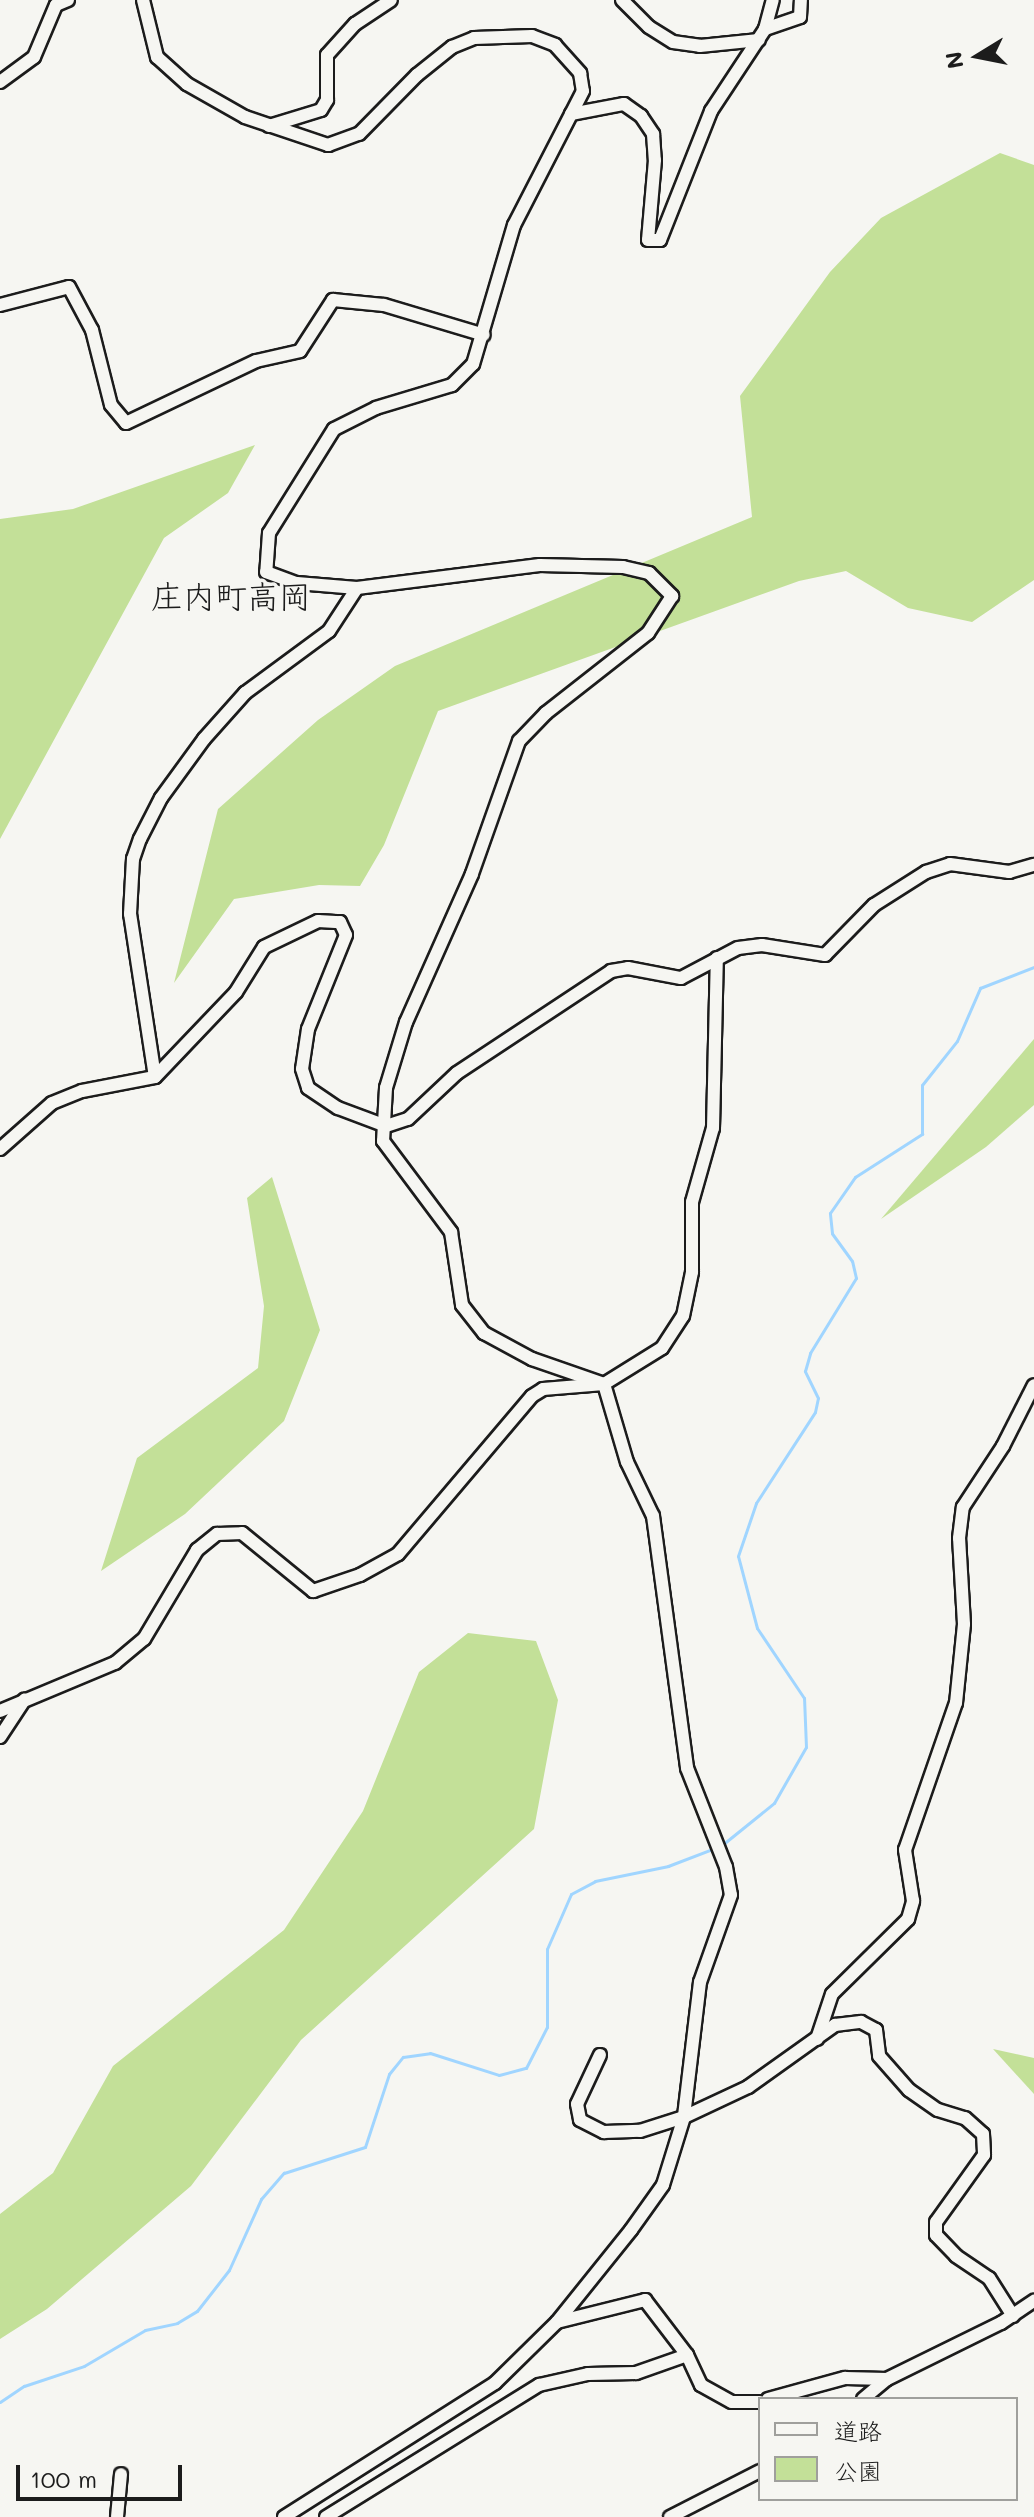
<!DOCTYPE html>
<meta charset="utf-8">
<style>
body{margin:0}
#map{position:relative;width:1034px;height:2517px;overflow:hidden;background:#f6f6f2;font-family:Mali,"Klee One",sans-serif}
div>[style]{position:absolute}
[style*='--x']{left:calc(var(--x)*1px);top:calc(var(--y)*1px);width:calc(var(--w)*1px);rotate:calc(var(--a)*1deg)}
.green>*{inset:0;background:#c3e098}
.stream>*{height:3px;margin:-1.5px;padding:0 1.5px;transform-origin:1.5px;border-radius:1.5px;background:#a0d5ff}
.roads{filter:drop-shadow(2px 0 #1c1c1c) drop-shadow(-2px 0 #1c1c1c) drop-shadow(0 2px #1c1c1c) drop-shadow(0 -2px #1c1c1c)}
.minor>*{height:12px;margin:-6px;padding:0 6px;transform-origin:6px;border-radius:6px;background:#f6f6f2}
span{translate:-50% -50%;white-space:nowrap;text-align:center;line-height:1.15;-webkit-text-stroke:7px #f6f6f2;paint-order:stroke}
.quarter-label{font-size:32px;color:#1c1c1c}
.legend{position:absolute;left:758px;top:2397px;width:260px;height:104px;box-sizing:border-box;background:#f6f6f2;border:2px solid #9f9f9c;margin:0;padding:10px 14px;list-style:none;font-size:24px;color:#1c1c1c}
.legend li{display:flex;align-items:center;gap:16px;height:40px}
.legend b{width:40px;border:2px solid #9f9f9c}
.north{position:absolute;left:938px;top:16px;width:80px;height:80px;-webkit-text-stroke:6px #f6f6f2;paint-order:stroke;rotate:260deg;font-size:22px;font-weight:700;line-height:32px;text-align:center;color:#1c1c1c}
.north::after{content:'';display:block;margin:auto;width:28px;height:36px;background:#1c1c1c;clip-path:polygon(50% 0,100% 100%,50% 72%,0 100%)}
.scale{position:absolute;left:16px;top:2465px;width:166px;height:36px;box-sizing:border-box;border:4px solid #1c1c1c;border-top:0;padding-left:10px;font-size:24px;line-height:28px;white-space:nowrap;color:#1c1c1c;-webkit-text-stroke:6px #f6f6f2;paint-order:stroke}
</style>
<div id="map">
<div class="green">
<i style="clip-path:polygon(1000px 153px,1034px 165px,1034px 580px,972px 622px,908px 608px,846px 571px,799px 581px,438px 711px,384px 845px,360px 886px,319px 885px,234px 899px,174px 983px,218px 809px,318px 720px,395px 666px,752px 517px,740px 396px,830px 272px,881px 218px)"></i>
<i style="clip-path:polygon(255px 445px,228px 493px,164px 538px,0 839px,0 519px,73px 509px)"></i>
<i style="clip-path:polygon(1034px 1039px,1034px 1105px,986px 1147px,881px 1219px)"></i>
<i style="clip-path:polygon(272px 1177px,320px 1330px,284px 1421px,185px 1514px,101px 1571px,137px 1458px,258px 1368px,264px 1306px,247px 1198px)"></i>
<i style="clip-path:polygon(468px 1633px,536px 1641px,558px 1700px,534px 1829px,301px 2040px,191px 2186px,47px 2309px,0 2339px,0 2214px,53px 2173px,113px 2066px,284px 1930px,363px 1811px,419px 1672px)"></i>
<i style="clip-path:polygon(993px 2049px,1034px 2058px,1034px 2094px)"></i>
</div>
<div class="stream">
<i style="--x:722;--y:1845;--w:67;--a:-38.9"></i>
<i style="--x:774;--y:1803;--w:64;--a:-60.3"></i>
<i style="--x:806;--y:1747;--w:49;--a:-92.3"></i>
<i style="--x:804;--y:1698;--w:84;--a:-123.9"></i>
<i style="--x:757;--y:1628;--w:74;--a:-104.8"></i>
<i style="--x:738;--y:1556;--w:56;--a:-71.2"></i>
<i style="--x:756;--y:1503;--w:108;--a:-57"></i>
<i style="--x:815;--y:1412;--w:14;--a:-78"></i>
<i style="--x:818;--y:1398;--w:30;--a:-116"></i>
<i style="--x:805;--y:1371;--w:19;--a:-74"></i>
<i style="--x:810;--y:1353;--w:88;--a:-58.5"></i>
<i style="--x:856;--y:1278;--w:17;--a:-103"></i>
<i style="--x:852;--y:1261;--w:34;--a:-126"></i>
<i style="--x:832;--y:1233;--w:20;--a:-96"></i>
<i style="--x:830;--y:1213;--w:44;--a:-55.2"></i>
<i style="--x:855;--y:1177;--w:80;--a:-32.7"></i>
<i style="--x:922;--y:1134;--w:49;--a:-90"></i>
<i style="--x:922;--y:1085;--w:56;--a:-51.5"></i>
<i style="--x:957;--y:1041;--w:58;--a:-66.5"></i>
<i style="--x:980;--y:988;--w:58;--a:-21.3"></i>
<i style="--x:0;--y:2402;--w:29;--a:-34"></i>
<i style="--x:24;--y:2386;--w:63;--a:-18.4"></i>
<i style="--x:84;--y:2366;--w:71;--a:-30.5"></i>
<i style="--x:145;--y:2330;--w:33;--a:-12"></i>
<i style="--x:177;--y:2323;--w:23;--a:-31"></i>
<i style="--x:197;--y:2311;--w:52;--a:-52"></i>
<i style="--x:229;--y:2270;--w:78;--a:-65.7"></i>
<i style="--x:261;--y:2199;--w:35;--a:-49"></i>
<i style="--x:284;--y:2173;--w:85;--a:-17.8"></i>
<i style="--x:365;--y:2147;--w:77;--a:-71.8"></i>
<i style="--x:389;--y:2074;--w:22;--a:-51"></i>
<i style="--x:403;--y:2057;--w:27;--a:-8"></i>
<i style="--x:430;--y:2053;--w:72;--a:17.7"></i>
<i style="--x:499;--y:2075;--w:28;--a:-15"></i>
<i style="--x:526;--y:2068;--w:46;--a:-62.9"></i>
<i style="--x:547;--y:2027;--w:78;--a:-90"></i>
<i style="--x:547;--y:1949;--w:60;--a:-66.4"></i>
<i style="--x:571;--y:1894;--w:27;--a:-28"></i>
<i style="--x:595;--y:1881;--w:75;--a:-11.6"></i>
<i style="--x:668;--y:1866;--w:50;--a:-21"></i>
</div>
<div class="roads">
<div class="minor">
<i style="--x:143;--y:0;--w:59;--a:76.2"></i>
<i style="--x:157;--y:57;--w:40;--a:42"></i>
<i style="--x:187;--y:84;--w:67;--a:29.6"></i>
<i style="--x:245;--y:117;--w:88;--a:18.6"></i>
<i style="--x:328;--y:145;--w:33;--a:-20"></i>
<i style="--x:359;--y:134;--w:83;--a:-45.5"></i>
<i style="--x:417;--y:75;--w:45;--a:-38.7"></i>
<i style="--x:452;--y:47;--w:24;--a:-22"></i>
<i style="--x:474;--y:38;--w:58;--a:-2"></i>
<i style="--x:532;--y:36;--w:25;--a:21"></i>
<i style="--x:555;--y:45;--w:38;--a:48"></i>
<i style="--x:580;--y:73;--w:18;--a:81"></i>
<i style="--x:583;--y:91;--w:151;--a:117.2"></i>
<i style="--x:514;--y:225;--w:145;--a:106.4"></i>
<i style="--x:473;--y:364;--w:30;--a:135"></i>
<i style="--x:452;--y:385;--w:79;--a:163.2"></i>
<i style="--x:376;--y:408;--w:47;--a:153.4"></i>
<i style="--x:334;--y:429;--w:123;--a:122"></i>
<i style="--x:269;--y:533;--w:39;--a:94"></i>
<i style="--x:266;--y:572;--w:33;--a:20"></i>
<i style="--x:297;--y:583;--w:60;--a:4.8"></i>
<i style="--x:357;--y:588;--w:184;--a:-7.2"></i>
<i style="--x:540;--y:565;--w:83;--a:1.4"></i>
<i style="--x:623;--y:567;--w:27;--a:13"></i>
<i style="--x:649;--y:573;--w:33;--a:45"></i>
<i style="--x:672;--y:596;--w:44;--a:123"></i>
<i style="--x:648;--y:633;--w:130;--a:141.9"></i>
<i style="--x:546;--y:713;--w:39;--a:134"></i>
<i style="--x:519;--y:741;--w:141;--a:109.5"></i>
<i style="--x:472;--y:874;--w:162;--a:114"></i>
<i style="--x:406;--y:1022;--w:69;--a:106.9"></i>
<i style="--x:386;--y:1088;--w:53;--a:93.2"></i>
<i style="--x:383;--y:1141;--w:114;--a:53.2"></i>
<i style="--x:451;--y:1232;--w:74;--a:81.4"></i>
<i style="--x:462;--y:1305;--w:36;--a:52"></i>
<i style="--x:484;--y:1333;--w:55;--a:28.4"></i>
<i style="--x:532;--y:1359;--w:76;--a:19.1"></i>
<i style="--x:604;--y:1384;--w:81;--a:73.6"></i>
<i style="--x:627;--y:1462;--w:60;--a:64.3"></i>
<i style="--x:653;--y:1516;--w:254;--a:82.3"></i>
<i style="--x:687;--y:1768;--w:106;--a:68.5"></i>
<i style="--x:726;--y:1867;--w:28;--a:80"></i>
<i style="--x:731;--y:1895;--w:92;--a:109.6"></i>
<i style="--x:700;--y:1982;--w:136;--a:96.8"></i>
<i style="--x:684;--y:2117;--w:71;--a:107.2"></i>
<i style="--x:663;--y:2185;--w:55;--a:125.4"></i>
<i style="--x:631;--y:2230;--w:118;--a:128.8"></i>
<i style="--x:557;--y:2322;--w:87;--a:135.5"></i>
<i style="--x:495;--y:2383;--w:250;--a:147.6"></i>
<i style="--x:622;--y:0;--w:38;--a:45"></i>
<i style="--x:649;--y:27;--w:28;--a:32"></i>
<i style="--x:673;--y:42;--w:27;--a:8"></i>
<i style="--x:700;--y:46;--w:59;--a:-5.8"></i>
<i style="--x:765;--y:29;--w:37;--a:-19"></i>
<i style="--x:800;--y:17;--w:17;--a:-87"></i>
<i style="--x:0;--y:82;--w:42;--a:-36.3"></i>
<i style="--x:34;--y:57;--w:56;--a:-67.1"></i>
<i style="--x:56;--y:5;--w:13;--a:-23"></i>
<i style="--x:571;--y:114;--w:54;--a:-10.7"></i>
<i style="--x:624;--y:104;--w:21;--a:35"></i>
<i style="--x:641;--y:116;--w:22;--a:56"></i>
<i style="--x:653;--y:134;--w:26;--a:86"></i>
<i style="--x:655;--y:160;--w:80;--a:95"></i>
<i style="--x:648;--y:240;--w:12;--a:0"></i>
<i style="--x:660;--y:240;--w:139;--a:-68.4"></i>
<i style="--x:711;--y:111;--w:98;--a:-56.6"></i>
<i style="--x:765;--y:29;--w:30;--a:-75"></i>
<i style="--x:269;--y:126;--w:54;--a:-17.1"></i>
<i style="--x:321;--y:110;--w:12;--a:-59"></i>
<i style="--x:327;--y:100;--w:45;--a:-90"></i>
<i style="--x:327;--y:55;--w:42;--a:-47.9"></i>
<i style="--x:355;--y:24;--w:43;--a:-33.7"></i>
<i style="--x:0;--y:305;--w:71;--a:-14.6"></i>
<i style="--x:69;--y:287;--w:49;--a:61.9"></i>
<i style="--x:92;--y:330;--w:77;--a:75.8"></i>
<i style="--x:111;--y:405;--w:23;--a:50"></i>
<i style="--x:126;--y:423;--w:144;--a:-25.5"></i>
<i style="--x:256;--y:361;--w:45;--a:-12.8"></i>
<i style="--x:300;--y:351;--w:61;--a:-57.1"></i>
<i style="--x:333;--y:300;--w:51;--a:5.6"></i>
<i style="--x:384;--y:305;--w:104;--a:16.7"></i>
<i style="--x:155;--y:1077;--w:165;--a:-98.7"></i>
<i style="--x:130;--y:914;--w:55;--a:-86.9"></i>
<i style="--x:133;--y:859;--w:21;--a:-71"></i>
<i style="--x:140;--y:839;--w:46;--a:-62.9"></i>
<i style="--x:161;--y:798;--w:73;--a:-53.9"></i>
<i style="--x:204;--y:739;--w:62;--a:-48.3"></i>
<i style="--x:245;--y:693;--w:104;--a:-36.4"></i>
<i style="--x:329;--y:631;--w:51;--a:-56.9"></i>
<i style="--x:0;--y:1149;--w:69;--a:-41.5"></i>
<i style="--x:52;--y:1103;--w:32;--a:-22"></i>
<i style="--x:82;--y:1091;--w:74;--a:-10.9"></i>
<i style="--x:155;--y:1077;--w:117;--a:-46.4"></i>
<i style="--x:236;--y:992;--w:53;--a:-58.1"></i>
<i style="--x:264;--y:947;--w:60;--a:-25.7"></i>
<i style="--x:318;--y:921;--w:22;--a:3"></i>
<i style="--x:340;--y:922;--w:14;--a:65"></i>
<i style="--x:346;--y:935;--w:101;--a:112"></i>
<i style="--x:308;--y:1029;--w:40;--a:98.5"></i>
<i style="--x:302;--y:1069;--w:20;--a:72"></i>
<i style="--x:308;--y:1088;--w:36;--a:34"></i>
<i style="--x:338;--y:1108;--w:51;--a:20.6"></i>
<i style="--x:386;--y:1126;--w:23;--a:-18"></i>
<i style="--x:408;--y:1119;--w:67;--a:-43.2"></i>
<i style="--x:457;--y:1073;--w:185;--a:-33.5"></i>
<i style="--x:611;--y:971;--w:17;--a:-10"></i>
<i style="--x:628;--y:968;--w:54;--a:10.7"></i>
<i style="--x:681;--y:978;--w:64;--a:-27.8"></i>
<i style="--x:738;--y:948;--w:24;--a:-7"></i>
<i style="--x:762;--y:945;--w:64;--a:9"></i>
<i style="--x:825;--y:955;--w:70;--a:-45.6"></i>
<i style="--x:874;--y:905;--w:62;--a:-32.4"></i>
<i style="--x:926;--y:872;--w:25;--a:-18"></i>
<i style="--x:950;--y:864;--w:60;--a:7.7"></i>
<i style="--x:1009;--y:872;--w:26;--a:-16"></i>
<i style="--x:0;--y:1711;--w:125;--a:-22.7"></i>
<i style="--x:115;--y:1663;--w:38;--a:-40"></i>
<i style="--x:144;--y:1639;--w:104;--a:-59.2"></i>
<i style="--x:197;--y:1550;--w:26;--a:-39"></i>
<i style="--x:217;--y:1534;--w:25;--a:-2"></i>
<i style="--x:242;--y:1533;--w:92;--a:39.2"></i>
<i style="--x:313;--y:1591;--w:50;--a:-18.8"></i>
<i style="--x:360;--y:1575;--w:43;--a:-28.9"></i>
<i style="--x:398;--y:1554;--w:207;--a:-49.7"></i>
<i style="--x:532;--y:1396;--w:13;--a:-32"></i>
<i style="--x:543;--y:1389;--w:61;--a:-4.7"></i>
<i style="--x:604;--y:1384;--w:68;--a:-31.8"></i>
<i style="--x:662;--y:1348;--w:38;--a:-57"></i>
<i style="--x:683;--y:1316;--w:45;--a:-78.4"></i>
<i style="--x:692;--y:1272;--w:70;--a:-90"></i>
<i style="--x:692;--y:1202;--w:77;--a:-74.2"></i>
<i style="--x:713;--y:1128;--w:170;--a:-88.7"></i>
<i style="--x:0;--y:1737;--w:45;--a:-56.7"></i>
<i style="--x:817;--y:2039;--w:47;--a:-71.6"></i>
<i style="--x:832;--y:1994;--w:107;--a:-44.6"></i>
<i style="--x:908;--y:1919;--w:19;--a:-74"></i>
<i style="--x:913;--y:1901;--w:52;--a:-98.9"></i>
<i style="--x:905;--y:1850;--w:156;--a:-70.9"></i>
<i style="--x:956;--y:1703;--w:79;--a:-84.2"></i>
<i style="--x:964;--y:1624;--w:86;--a:-93.3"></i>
<i style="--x:959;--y:1538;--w:31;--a:-83"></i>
<i style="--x:963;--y:1507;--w:73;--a:-56.7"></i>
<i style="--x:1003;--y:1446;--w:68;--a:-63.1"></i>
<i style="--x:600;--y:2055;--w:54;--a:115.1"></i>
<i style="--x:577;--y:2104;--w:16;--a:79"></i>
<i style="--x:580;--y:2120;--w:27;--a:27"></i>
<i style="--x:604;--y:2132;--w:36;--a:-2"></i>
<i style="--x:640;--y:2131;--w:46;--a:-17.7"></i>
<i style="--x:684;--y:2117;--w:71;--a:-25.1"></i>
<i style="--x:748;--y:2087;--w:107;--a:-35.5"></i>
<i style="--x:835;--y:2025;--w:26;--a:-7"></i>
<i style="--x:861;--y:2022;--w:17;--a:28"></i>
<i style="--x:876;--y:2030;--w:26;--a:83"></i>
<i style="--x:879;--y:2056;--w:45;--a:48.6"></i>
<i style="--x:909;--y:2090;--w:35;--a:35"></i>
<i style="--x:938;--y:2110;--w:28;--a:17"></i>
<i style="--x:965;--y:2118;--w:24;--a:42"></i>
<i style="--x:983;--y:2134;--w:21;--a:87"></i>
<i style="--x:984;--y:2155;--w:82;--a:125.6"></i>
<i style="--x:936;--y:2222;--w:13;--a:90"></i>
<i style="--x:936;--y:2235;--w:29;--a:46"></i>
<i style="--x:956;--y:2256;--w:40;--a:34"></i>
<i style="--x:989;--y:2278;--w:45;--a:57.7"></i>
<i style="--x:557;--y:2322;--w:91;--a:-14"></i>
<i style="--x:645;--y:2300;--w:69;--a:52.6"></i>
<i style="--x:687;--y:2355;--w:33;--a:65"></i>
<i style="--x:701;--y:2385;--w:35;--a:29"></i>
<i style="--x:732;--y:2402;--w:28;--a:0"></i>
<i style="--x:768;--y:2399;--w:80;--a:-15.3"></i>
<i style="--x:845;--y:2378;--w:42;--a:1.4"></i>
<i style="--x:863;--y:2399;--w:31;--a:-40"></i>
<i style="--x:887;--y:2379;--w:127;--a:-26.2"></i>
<i style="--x:1001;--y:2323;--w:40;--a:-34"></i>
<i style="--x:117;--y:2517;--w:43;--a:-84.7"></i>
<i style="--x:326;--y:2517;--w:251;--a:-31.8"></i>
<i style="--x:539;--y:2385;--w:50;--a:-12.7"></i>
<i style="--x:588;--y:2374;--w:48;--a:-1.2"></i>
<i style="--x:636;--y:2373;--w:54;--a:-19.4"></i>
<i style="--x:670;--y:2517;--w:101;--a:-27.1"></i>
</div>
</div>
<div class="quarter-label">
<span style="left:231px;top:595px">庄内町高岡</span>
</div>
<ul class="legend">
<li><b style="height:10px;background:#f6f6f2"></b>道路</li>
<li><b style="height:22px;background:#c3e098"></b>公園</li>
</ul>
<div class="north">N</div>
<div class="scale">100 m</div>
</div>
